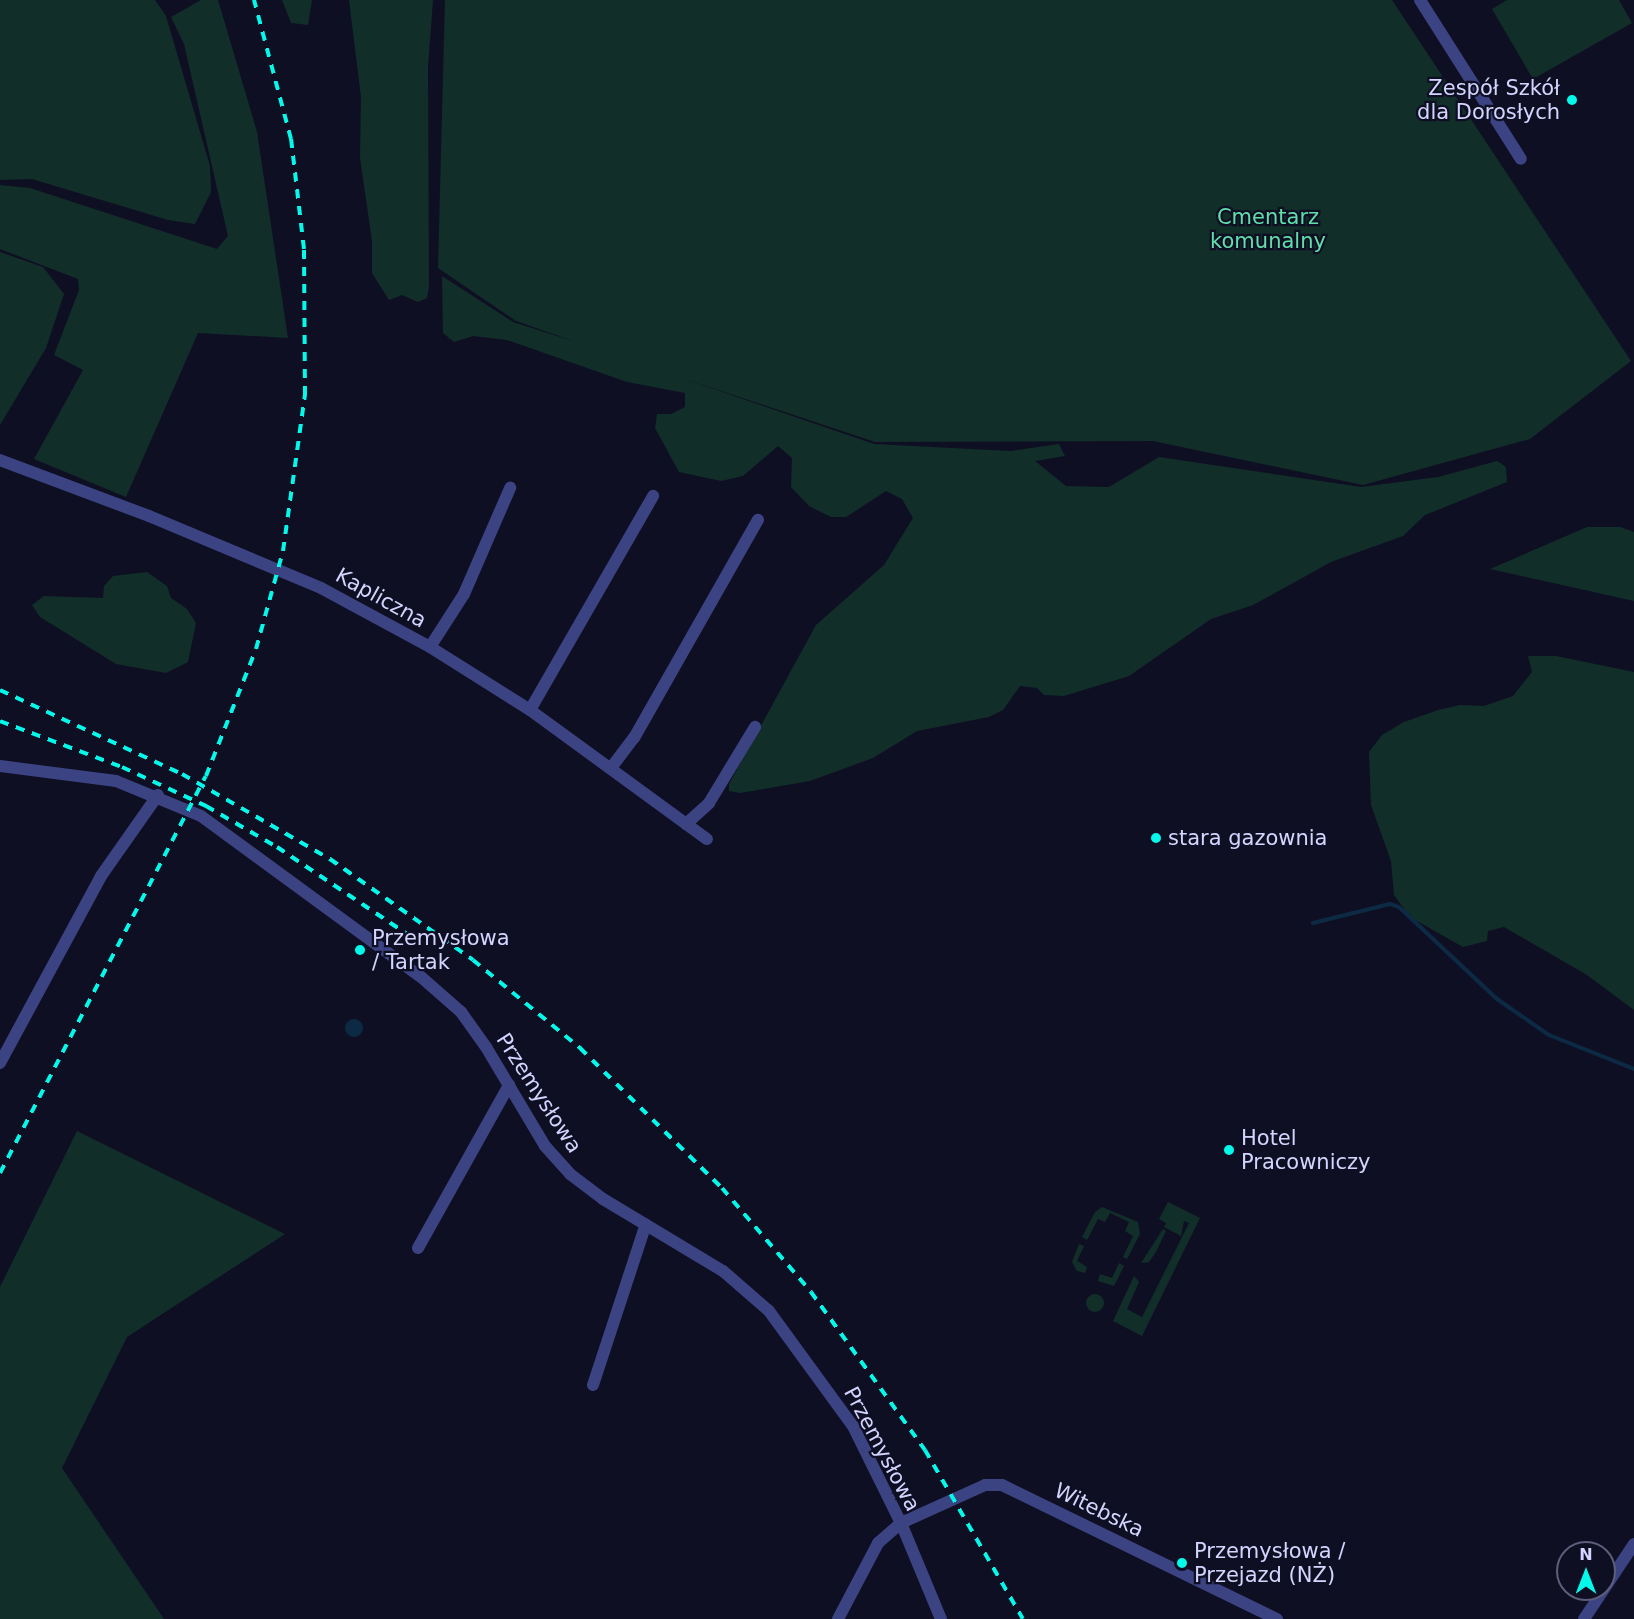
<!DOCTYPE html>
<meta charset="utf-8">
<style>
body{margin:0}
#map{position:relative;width:1634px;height:1619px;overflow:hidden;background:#0f0f24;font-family:"DejaVu Sans",sans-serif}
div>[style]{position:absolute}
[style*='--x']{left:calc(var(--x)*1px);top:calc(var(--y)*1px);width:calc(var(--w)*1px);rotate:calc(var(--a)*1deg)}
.green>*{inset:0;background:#122e29}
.round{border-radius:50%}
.water>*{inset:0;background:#0d2a45}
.stream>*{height:4px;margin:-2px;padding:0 2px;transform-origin:2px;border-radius:2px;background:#0d2a45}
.minor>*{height:12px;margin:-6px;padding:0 6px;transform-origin:6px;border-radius:6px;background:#3b4382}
.tertiary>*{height:12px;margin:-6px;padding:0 6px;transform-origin:6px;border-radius:6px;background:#3b4382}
.rail>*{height:4px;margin-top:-2px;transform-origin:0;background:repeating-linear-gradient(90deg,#04f9ea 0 9px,transparent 0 17px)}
.dots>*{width:16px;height:16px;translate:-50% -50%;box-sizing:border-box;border:3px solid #0f0f24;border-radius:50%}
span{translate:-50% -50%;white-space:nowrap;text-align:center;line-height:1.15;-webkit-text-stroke:4.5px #0f0f24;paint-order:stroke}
.poi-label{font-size:21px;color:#d3d5fe}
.right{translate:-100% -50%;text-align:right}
.left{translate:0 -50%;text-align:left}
.park-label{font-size:21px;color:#60deaa}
.street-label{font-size:21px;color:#d3d5fe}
.north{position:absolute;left:1556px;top:1541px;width:60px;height:60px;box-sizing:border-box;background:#0f0f24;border:2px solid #5d5e7b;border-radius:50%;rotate:0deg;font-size:16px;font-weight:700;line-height:24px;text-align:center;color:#d3d5fe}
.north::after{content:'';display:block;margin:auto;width:21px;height:27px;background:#04f9ea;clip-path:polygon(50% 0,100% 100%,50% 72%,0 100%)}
</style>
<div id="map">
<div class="green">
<i style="clip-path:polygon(0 0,155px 0,166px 16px,210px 166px,211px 192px,195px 224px,168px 220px,32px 179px,0 180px)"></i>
<i style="clip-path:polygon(201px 0,218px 0,257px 132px,288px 338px,198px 333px,126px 497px,34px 459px,83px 370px,54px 355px,79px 290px,78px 279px,0 249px,0 185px,30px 188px,217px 249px,228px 236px,184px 44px,171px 17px)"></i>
<i style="clip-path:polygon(282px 0,312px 0,308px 25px,291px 23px)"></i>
<i style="clip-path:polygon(349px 0,433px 0,428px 67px,429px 287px,427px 298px,418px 302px,402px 295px,389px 300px,372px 273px,372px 241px,360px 158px,361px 97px)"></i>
<i style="clip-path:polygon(445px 0,1392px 0,1631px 361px,1530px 439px,1363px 485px,1153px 441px,875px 442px,682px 378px,874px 444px,1011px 451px,1059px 444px,1065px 456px,1035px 461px,1066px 486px,1109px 487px,1159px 457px,1361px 487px,1438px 477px,1497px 461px,1506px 467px,1507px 482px,1425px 515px,1403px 536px,1331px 562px,1253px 605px,1211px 619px,1129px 676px,1064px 696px,1044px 695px,1037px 688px,1020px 686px,1003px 710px,989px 717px,917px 731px,873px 758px,810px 781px,740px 793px,729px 791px,729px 784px,816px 625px,884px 565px,913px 518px,902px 499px,886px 491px,846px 517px,831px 517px,809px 506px,791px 487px,792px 458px,778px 446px,743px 476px,721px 481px,679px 472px,655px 428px,657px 414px,671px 414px,685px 407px,685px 393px,627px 382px,507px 340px,473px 336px,454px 342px,443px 333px,442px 276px,513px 322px,576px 342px,516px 321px,438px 268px)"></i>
<i style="clip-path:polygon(1507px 0,1619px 0,1632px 23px,1533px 79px,1492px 9px)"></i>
<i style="clip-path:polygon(0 252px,43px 267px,64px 294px,46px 348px,0 425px)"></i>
<i style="clip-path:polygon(1587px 527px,1620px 527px,1634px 532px,1634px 601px,1490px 569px)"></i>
<i style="clip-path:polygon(147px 572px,167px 586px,171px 598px,187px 609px,196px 623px,188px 662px,166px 673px,116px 664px,40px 617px,32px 605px,44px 596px,103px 598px,104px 586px,113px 576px)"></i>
<i style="clip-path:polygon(1528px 656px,1556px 656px,1634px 672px,1634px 1010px,1587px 975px,1504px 927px,1488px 931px,1487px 941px,1463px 947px,1410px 917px,1394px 895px,1391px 861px,1371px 805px,1369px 752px,1382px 735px,1404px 722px,1438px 710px,1460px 705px,1484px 706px,1513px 696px,1532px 672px)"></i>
<i style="clip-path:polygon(77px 1131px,285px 1234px,127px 1337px,62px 1468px,164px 1619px,0 1619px,0 1287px)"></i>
<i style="clip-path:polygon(1168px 1202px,1200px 1218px,1142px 1336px,1113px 1321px,1134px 1276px,1139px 1282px,1127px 1309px,1142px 1317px,1189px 1223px,1184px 1221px,1181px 1236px,1164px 1227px,1166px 1223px,1159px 1219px)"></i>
<i style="clip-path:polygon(1102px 1207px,1138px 1222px,1140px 1234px,1127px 1259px,1123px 1257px,1133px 1236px,1125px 1231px,1129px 1222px,1110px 1213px,1105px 1222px,1098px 1219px,1087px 1240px,1082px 1237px,1095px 1212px)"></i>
<i style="clip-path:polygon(1163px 1229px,1166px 1231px,1156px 1252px,1149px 1262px,1141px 1263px)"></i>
<i style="clip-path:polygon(1079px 1244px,1084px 1246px,1077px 1261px,1087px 1267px,1085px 1273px,1077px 1271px,1072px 1262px)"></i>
<i style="clip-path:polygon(1119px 1263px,1124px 1266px,1114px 1286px,1098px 1281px,1100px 1274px,1112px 1278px)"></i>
<i class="round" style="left:1086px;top:1294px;width:18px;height:18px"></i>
</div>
<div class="water">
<i class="round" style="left:345px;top:1019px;width:18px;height:18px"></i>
</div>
<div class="stream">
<i style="--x:1313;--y:923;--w:79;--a:-13.9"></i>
<i style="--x:1390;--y:904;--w:9;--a:18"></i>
<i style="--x:1399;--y:907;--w:134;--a:43.2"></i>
<i style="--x:1497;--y:999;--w:63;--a:34.7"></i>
<i style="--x:1549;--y:1035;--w:92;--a:21.8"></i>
</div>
<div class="minor">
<i style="--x:1420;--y:0;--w:188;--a:57.6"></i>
<i style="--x:0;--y:460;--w:159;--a:20.6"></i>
<i style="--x:149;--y:516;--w:186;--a:22.7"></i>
<i style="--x:321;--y:588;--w:124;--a:28.4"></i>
<i style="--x:430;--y:647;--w:118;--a:32.2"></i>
<i style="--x:530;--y:710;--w:219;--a:36.1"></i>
<i style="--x:430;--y:647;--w:63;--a:-57.3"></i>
<i style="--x:464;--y:594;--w:116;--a:-66.5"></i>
<i style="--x:530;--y:710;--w:247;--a:-60.1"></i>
<i style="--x:611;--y:768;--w:38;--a:-53"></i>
<i style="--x:634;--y:738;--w:251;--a:-60.4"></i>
<i style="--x:686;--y:824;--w:31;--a:-42"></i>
<i style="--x:709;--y:803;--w:89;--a:-58.8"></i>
<i style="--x:0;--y:1063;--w:213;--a:-61.6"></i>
<i style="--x:101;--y:876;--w:99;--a:-54.9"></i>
<i style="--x:418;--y:1248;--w:187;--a:-60.8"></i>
<i style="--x:593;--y:1385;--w:169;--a:-71.8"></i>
<i style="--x:838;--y:1619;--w:86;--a:-62.2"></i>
<i style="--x:878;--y:1543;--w:30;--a:-41"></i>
<i style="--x:901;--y:1523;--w:104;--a:67.4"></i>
</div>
<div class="tertiary">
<i style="--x:0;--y:766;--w:117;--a:7.4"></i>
<i style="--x:116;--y:781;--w:92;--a:22.4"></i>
<i style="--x:201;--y:816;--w:271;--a:36.2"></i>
<i style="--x:420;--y:976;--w:55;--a:41.3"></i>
<i style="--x:461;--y:1012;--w:43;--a:54.5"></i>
<i style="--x:486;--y:1047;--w:115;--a:59.2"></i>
<i style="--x:545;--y:1146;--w:38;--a:48"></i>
<i style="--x:570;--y:1174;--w:41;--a:37.1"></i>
<i style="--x:603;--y:1199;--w:140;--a:31"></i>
<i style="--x:723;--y:1271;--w:61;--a:41"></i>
<i style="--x:769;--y:1311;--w:142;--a:53.9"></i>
<i style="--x:853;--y:1426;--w:108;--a:63.7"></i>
<i style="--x:901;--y:1523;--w:92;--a:-24.3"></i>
<i style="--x:985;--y:1485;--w:17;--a:0"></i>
<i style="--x:1002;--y:1485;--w:306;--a:26"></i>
<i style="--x:1584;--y:1619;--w:90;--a:-56.3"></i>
</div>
<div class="rail">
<i style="--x:0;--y:690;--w:200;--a:24.8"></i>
<i style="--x:182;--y:774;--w:171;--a:29.9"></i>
<i style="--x:330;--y:859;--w:175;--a:35.2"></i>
<i style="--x:473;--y:960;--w:139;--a:39.4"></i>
<i style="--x:580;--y:1048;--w:199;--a:44.6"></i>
<i style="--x:722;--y:1188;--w:137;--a:49.4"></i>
<i style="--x:811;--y:1292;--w:195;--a:54.2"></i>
<i style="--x:925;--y:1450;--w:195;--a:59.9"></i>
<i style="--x:0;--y:721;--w:130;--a:20.7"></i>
<i style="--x:122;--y:767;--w:93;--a:24.9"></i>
<i style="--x:206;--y:806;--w:82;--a:30"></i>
<i style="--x:277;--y:847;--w:164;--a:33.8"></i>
<i style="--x:0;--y:1173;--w:447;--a:-62.6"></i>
<i style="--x:206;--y:776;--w:136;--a:-68.5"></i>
<i style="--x:256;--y:649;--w:102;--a:-74.6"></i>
<i style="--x:283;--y:551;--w:158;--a:-82"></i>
<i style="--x:305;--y:395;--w:146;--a:-90.4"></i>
<i style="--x:304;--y:249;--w:111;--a:-96.7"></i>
<i style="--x:291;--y:139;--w:144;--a:-104.9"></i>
</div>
<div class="dots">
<i style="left:1572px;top:100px;background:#04f9ea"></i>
<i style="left:1156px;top:838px;background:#04f9ea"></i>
<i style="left:360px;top:950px;background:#04f9ea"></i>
<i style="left:1229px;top:1150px;background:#04f9ea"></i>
<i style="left:1182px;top:1563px;background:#04f9ea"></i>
</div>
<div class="poi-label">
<span class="right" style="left:1560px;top:100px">Zespół Szkół<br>dla Dorosłych</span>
<span class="left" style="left:1168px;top:838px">stara gazownia</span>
<span class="left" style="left:372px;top:950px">Przemysłowa<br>/ Tartak</span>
<span class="left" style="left:1241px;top:1150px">Hotel<br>Pracowniczy</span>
<span class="left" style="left:1194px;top:1563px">Przemysłowa /<br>Przejazd (NŻ)</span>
</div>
<div class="park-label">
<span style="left:1268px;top:229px">Cmentarz<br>komunalny</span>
</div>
<div class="street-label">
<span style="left:381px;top:598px;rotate:29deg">Kapliczna</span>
<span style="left:539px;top:1093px;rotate:57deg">Przemysłowa</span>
<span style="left:882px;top:1449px;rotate:62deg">Przemysłowa</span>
<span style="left:1099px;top:1510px;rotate:26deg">Witebska</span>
</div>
<div class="north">N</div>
</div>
